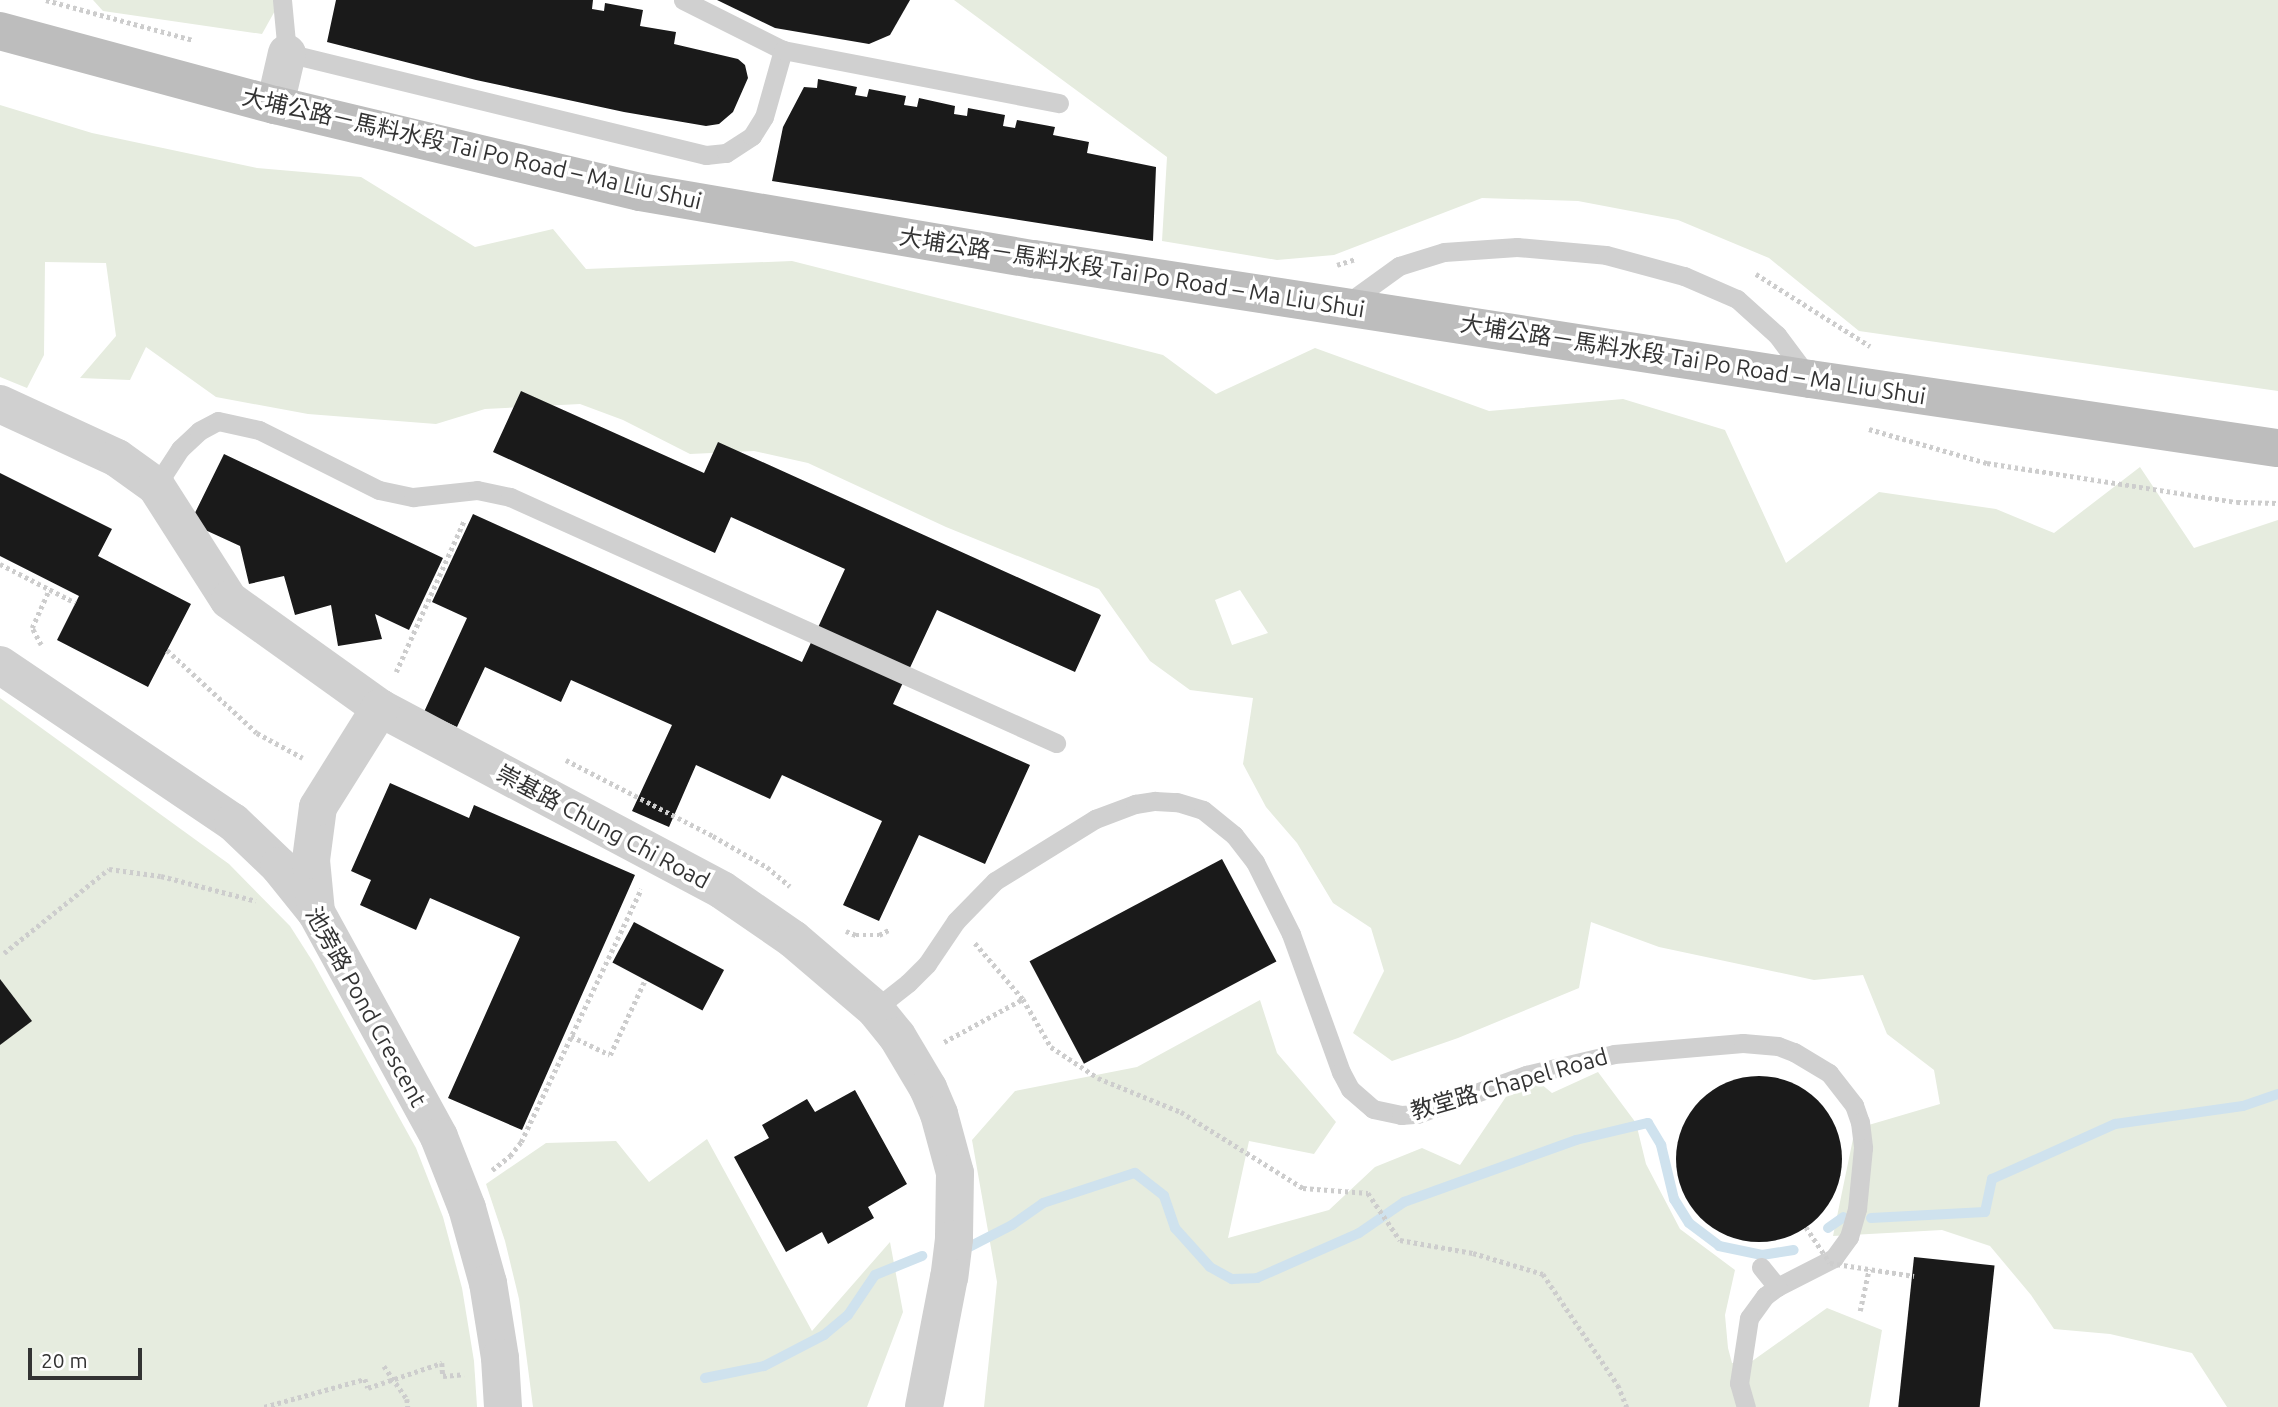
<!DOCTYPE html>
<meta charset="utf-8">
<style>
body{margin:0}
#map{position:relative;width:2278px;height:1407px;overflow:hidden;background:#fff;font-family:Ubuntu,"Noto Sans TC",sans-serif}
div>[style]{position:absolute}
[style*='--x']{left:calc(var(--x)*1px);top:calc(var(--y)*1px);width:calc(var(--w)*1px);rotate:calc(var(--a)*1deg)}
.green>*{inset:0;background:#e6ecdf}
.stream>*{height:10px;margin:-5px;padding:0 5px;transform-origin:5px;border-radius:5px;background:#cfe2ee}
.building>*{inset:0;background:#1a1a1a;transform-origin:0 0}
.round{border-radius:50%}
.path>*{height:4.5px;margin-top:-2.25px;transform-origin:0;background:repeating-linear-gradient(90deg,#cdcdcd 0 3.5px,transparent 0 7px)}
.service>*{height:19px;margin:-9.5px;padding:0 9.5px;transform-origin:9.5px;border-radius:9.5px;background:#d0d0d0}
.minor>*{height:38px;margin:-19px;padding:0 19px;transform-origin:19px;border-radius:19px;background:#d0d0d0}
.secondary>*{height:38px;margin:-19px;padding:0 19px;transform-origin:19px;border-radius:19px;background:#bdbdbd}
.path-bridge>*{height:4.5px;margin-top:-2.25px;transform-origin:0;background:repeating-linear-gradient(90deg,#cdcdcd 0 3.5px,transparent 0 7px)}
span{translate:-50% -50%;white-space:nowrap;text-align:center;line-height:1.15;-webkit-text-stroke:7px #fff;paint-order:stroke}
.street-label{font-size:23px;color:#333}
.scale{position:absolute;left:28px;top:1348px;width:114px;height:32px;box-sizing:border-box;border:4px solid #333;border-top:0;padding-left:9px;font-size:21px;line-height:24px;white-space:nowrap;color:#333;-webkit-text-stroke:5px #fff;paint-order:stroke}
</style>
<div id="map">
<div class="green">
<i style="clip-path:polygon(93px 0,281px 0,262px 34px,103px 11px)"></i>
<i style="clip-path:polygon(954px 0,2278px 0,2278px 391px,1859px 331px,1769px 258px,1678px 220px,1578px 201px,1482px 198px,1334px 255px,1277px 260px,1162px 241px,1167px 157px)"></i>
<i style="clip-path:polygon(evenodd,0 105px,92px 133px,257px 168px,361px 177px,475px 247px,553px 229px,586px 269px,792px 261px,1163px 355px,1216px 394px,1315px 348px,1489px 411px,1623px 399px,1725px 430px,1786px 563px,1879px 492px,1996px 509px,2054px 533px,2140px 467px,2194px 548px,2278px 520px,2278px 1407px,2227px 1407px,2192px 1353px,2110px 1334px,2054px 1329px,2031px 1295px,1990px 1246px,1942px 1230px,1833px 1236px,1855px 1129px,1940px 1104px,1934px 1070px,1887px 1034px,1863px 975px,1814px 980px,1659px 947px,1591px 922px,1579px 988px,1458px 1038px,1392px 1061px,1353px 1033px,1384px 971px,1371px 928px,1333px 903px,1297px 843px,1266px 807px,1243px 764px,1253px 698px,1190px 690px,1150px 661px,1099px 589px,946px 527px,808px 463px,754px 451px,690px 454px,623px 420px,580px 404px,485px 409px,436px 424px,308px 414px,216px 397px,146px 347px,130px 380px,80px 378px,116px 336px,106px 263px,45px 262px,44px 355px,27px 388px,0 377px,0 105px,1240px 590px,1268px 633px,1232px 645px,1215px 600px,1240px 590px)"></i>
<i style="clip-path:polygon(0 698px,229px 864px,290px 926px,313px 962px,416px 1148px,443px 1217px,462px 1288px,474px 1361px,477px 1407px,0 1407px)"></i>
<i style="clip-path:polygon(1260px 1000px,1277px 1053px,1336px 1122px,1314px 1154px,1249px 1141px,1228px 1238px,1329px 1210px,1375px 1167px,1422px 1148px,1460px 1165px,1524px 1070px,1552px 1093px,1598px 1072px,1636px 1123px,1646px 1164px,1680px 1229px,1735px 1270px,1725px 1315px,1728px 1348px,1732px 1363px,1748px 1364px,1827px 1308px,1882px 1330px,1869px 1407px,984px 1407px,997px 1282px,972px 1140px,1015px 1091px,1137px 1067px)"></i>
<i style="clip-path:polygon(707px 1139px,812px 1331px,890px 1242px,903px 1312px,867px 1407px,533px 1407px,519px 1299px,505px 1241px,486px 1184px,546px 1143px,616px 1141px,649px 1182px)"></i>
</div>
<div class="stream">
<i style="--x:1871;--y:1218;--w:114;--a:-3"></i>
<i style="--x:1985;--y:1212;--w:34;--a:-78"></i>
<i style="--x:1992;--y:1179;--w:135;--a:-24.1"></i>
<i style="--x:2115;--y:1124;--w:129;--a:-8"></i>
<i style="--x:2243;--y:1106;--w:37;--a:-19"></i>
<i style="--x:1828;--y:1228;--w:19;--a:-35"></i>
<i style="--x:969;--y:1247;--w:48;--a:-27.1"></i>
<i style="--x:1012;--y:1225;--w:38;--a:-35"></i>
<i style="--x:1043;--y:1203;--w:97;--a:-18.1"></i>
<i style="--x:1135;--y:1173;--w:37;--a:38"></i>
<i style="--x:1164;--y:1196;--w:34;--a:71"></i>
<i style="--x:1175;--y:1228;--w:52;--a:48.1"></i>
<i style="--x:1210;--y:1267;--w:25;--a:29"></i>
<i style="--x:1232;--y:1279;--w:25;--a:-2"></i>
<i style="--x:1257;--y:1278;--w:111;--a:-23.8"></i>
<i style="--x:1359;--y:1233;--w:55;--a:-34.6"></i>
<i style="--x:1404;--y:1202;--w:183;--a:-19.8"></i>
<i style="--x:1576;--y:1140;--w:74;--a:-13.3"></i>
<i style="--x:1648;--y:1123;--w:26;--a:59"></i>
<i style="--x:1661;--y:1145;--w:56;--a:76.5"></i>
<i style="--x:1674;--y:1199;--w:28;--a:58"></i>
<i style="--x:1689;--y:1223;--w:38;--a:37"></i>
<i style="--x:1719;--y:1246;--w:44;--a:11.8"></i>
<i style="--x:1762;--y:1255;--w:32;--a:-9"></i>
<i style="--x:705;--y:1378;--w:60;--a:-11.5"></i>
<i style="--x:764;--y:1366;--w:68;--a:-27.3"></i>
<i style="--x:824;--y:1335;--w:31;--a:-40"></i>
<i style="--x:848;--y:1315;--w:48;--a:-56"></i>
<i style="--x:875;--y:1275;--w:51;--a:-22"></i>
</div>
<div class="building">
<i style="clip-path:polygon(336px 0,593px 0,592px 9px,604px 11px,605px 3px,643px 10px,640px 26px,676px 32px,674px 44px,738px 59px,745px 65px,748px 78px,733px 112px,719px 124px,706px 126px,624px 112px,476px 80px,327px 42px)"></i>
<i style="clip-path:polygon(717px 0,910px 0,890px 35px,869px 44px,775px 28px)"></i>
<i style="clip-path:polygon(818px 79px,857px 87px,855px 95px,867px 97px,869px 89px,906px 96px,904px 105px,917px 107px,919px 98px,955px 106px,954px 114px,967px 116px,968px 108px,1005px 115px,1003px 126px,1015px 128px,1017px 120px,1055px 127px,1053px 135px,1089px 142px,1087px 153px,1156px 167px,1153px 241px,772px 181px,783px 127px,804px 87px,817px 88px)"></i>
<i style="clip-path:polygon(521px 391px,704px 473px,718px 442px,1101px 615px,1075px 672px,937px 610px,893px 704px,1030px 765px,985px 864px,919px 835px,879px 921px,843px 905px,882px 821px,782px 775px,770px 799px,696px 765px,669px 827px,632px 811px,672px 725px,571px 680px,561px 702px,485px 667px,457px 727px,424px 712px,467px 618px,432px 602px,473px 514px,802px 662px,845px 569px,731px 517px,715px 553px,493px 452px)"></i>
<i style="clip-path:polygon(224px 454px,443px 558px,409px 630px,375px 614px,382px 639px,338px 646px,331px 605px,295px 615px,284px 576px,249px 584px,240px 546px,190px 523px)"></i>
<i style="clip-path:polygon(0 473px,112px 529px,98px 556px,191px 604px,148px 687px,57px 640px,79px 596px,0 556px)"></i>
<i style="clip-path:polygon(390px 783px,469px 818px,474px 805px,635px 875px,522px 1130px,448px 1098px,520px 937px,430px 898px,416px 930px,360px 905px,371px 880px,351px 871px)"></i>
<i style="left:1222px;top:859px;width:116px;height:218px;rotate:62deg"></i>
<i style="left:634px;top:922px;width:102px;height:46px;rotate:28deg"></i>
<i style="clip-path:polygon(0 979px,32px 1021px,0 1045px)"></i>
<i class="round" style="left:1676px;top:1076px;width:166px;height:166px"></i>
<i style="clip-path:polygon(855px 1090px,907px 1184px,868px 1207px,874px 1218px,828px 1244px,822px 1232px,786px 1252px,734px 1157px,769px 1138px,762px 1125px,807px 1099px,815px 1112px)"></i>
<i style="left:1914px;top:1257px;width:81px;height:151px;rotate:6deg"></i>
</div>
<div class="path">
<i style="--x:46;--y:0;--w:152;--a:15.2"></i>
<i style="--x:1337;--y:265;--w:19;--a:-18"></i>
<i style="--x:1756;--y:274;--w:135;--a:32.3"></i>
<i style="--x:1869;--y:429;--w:123;--a:16.1"></i>
<i style="--x:1987;--y:463;--w:253;--a:8.9"></i>
<i style="--x:2237;--y:502;--w:41;--a:1.4"></i>
<i style="--x:0;--y:564;--w:85;--a:27.2"></i>
<i style="--x:41;--y:645;--w:19;--a:-118"></i>
<i style="--x:32;--y:628;--w:42;--a:-65.9"></i>
<i style="--x:167;--y:650;--w:122;--a:42.7"></i>
<i style="--x:257;--y:733;--w:52;--a:28.5"></i>
<i style="--x:396;--y:672;--w:166;--a:-65.8"></i>
<i style="--x:566;--y:760;--w:165;--a:27.3"></i>
<i style="--x:713;--y:836;--w:62;--a:29.9"></i>
<i style="--x:767;--y:867;--w:30;--a:40"></i>
<i style="--x:846;--y:931;--w:11;--a:22"></i>
<i style="--x:856;--y:935;--w:23;--a:0"></i>
<i style="--x:879;--y:935;--w:13;--a:-27"></i>
<i style="--x:975;--y:943;--w:74;--a:49.4"></i>
<i style="--x:1023;--y:999;--w:56;--a:59.7"></i>
<i style="--x:1051;--y:1047;--w:56;--a:33.4"></i>
<i style="--x:1098;--y:1078;--w:90;--a:22.3"></i>
<i style="--x:1181;--y:1112;--w:144;--a:31.9"></i>
<i style="--x:1303;--y:1188;--w:65;--a:4.4"></i>
<i style="--x:1368;--y:1193;--w:57;--a:55.8"></i>
<i style="--x:1400;--y:1240;--w:74;--a:10.1"></i>
<i style="--x:1473;--y:1253;--w:73;--a:16.7"></i>
<i style="--x:1543;--y:1274;--w:134;--a:56"></i>
<i style="--x:1618;--y:1385;--w:24;--a:68"></i>
<i style="--x:4;--y:953;--w:134;--a:-38.7"></i>
<i style="--x:109;--y:869;--w:52;--a:7.7"></i>
<i style="--x:161;--y:876;--w:98;--a:14.7"></i>
<i style="--x:571;--y:1036;--w:43;--a:26"></i>
<i style="--x:610;--y:1055;--w:83;--a:-65"></i>
<i style="--x:944;--y:1042;--w:90;--a:-28.6"></i>
<i style="--x:492;--y:1170;--w:23;--a:-38"></i>
<i style="--x:510;--y:1156;--w:18;--a:-52"></i>
<i style="--x:521;--y:1142;--w:280;--a:-64.6"></i>
<i style="--x:1860;--y:1311;--w:43;--a:-77.9"></i>
<i style="--x:384;--y:1366;--w:40;--a:55.1"></i>
<i style="--x:407;--y:1399;--w:8;--a:83"></i>
<i style="--x:264;--y:1407;--w:105;--a:-15.5"></i>
<i style="--x:365;--y:1379;--w:9;--a:72"></i>
<i style="--x:368;--y:1388;--w:78;--a:-18.7"></i>
<i style="--x:442;--y:1363;--w:13;--a:86"></i>
<i style="--x:443;--y:1376;--w:21;--a:-5"></i>
</div>
<div class="service">
<i style="--x:282;--y:0;--w:53;--a:84.6"></i>
<i style="--x:287;--y:53;--w:431;--a:13.7"></i>
<i style="--x:706;--y:155;--w:20;--a:-6"></i>
<i style="--x:726;--y:153;--w:31;--a:-33"></i>
<i style="--x:752;--y:136;--w:22;--a:-58"></i>
<i style="--x:764;--y:117;--w:70;--a:-74.2"></i>
<i style="--x:683;--y:0;--w:112;--a:26.6"></i>
<i style="--x:783;--y:50;--w:281;--a:10.9"></i>
<i style="--x:1345;--y:305;--w:67;--a:-35.8"></i>
<i style="--x:1399;--y:266;--w:47;--a:-17.3"></i>
<i style="--x:1444;--y:252;--w:73;--a:-3.9"></i>
<i style="--x:1517;--y:247;--w:89;--a:5.1"></i>
<i style="--x:1606;--y:255;--w:81;--a:15.1"></i>
<i style="--x:1684;--y:276;--w:58;--a:23.5"></i>
<i style="--x:1737;--y:299;--w:54;--a:42"></i>
<i style="--x:1777;--y:335;--w:54;--a:53.3"></i>
<i style="--x:156;--y:486;--w:44;--a:-57"></i>
<i style="--x:180;--y:449;--w:26;--a:-43"></i>
<i style="--x:199;--y:431;--w:21;--a:-28"></i>
<i style="--x:218;--y:421;--w:42;--a:12.4"></i>
<i style="--x:259;--y:430;--w:134;--a:26.6"></i>
<i style="--x:379;--y:490;--w:35;--a:12"></i>
<i style="--x:413;--y:497;--w:64;--a:-6.2"></i>
<i style="--x:477;--y:490;--w:34;--a:12"></i>
<i style="--x:510;--y:497;--w:599;--a:24.25"></i>
<i style="--x:875;--y:1009;--w:42;--a:-38.2"></i>
<i style="--x:908;--y:983;--w:27;--a:-45"></i>
<i style="--x:927;--y:964;--w:52;--a:-56"></i>
<i style="--x:956;--y:921;--w:56;--a:-45.7"></i>
<i style="--x:995;--y:881;--w:118;--a:-31.8"></i>
<i style="--x:1095;--y:819;--w:43;--a:-20.6"></i>
<i style="--x:1135;--y:804;--w:20;--a:-9"></i>
<i style="--x:1155;--y:801;--w:22;--a:3"></i>
<i style="--x:1177;--y:802;--w:27;--a:17"></i>
<i style="--x:1203;--y:810;--w:40;--a:39"></i>
<i style="--x:1234;--y:835;--w:34;--a:52"></i>
<i style="--x:1255;--y:862;--w:80;--a:63.4"></i>
<i style="--x:1291;--y:934;--w:147;--a:70.1"></i>
<i style="--x:1341;--y:1072;--w:19;--a:62"></i>
<i style="--x:1350;--y:1089;--w:30;--a:41"></i>
<i style="--x:1373;--y:1109;--w:29;--a:12"></i>
<i style="--x:1401;--y:1115;--w:16;--a:-4"></i>
<i style="--x:1417;--y:1114;--w:116;--a:-19.7"></i>
<i style="--x:1526;--y:1075;--w:90;--a:-13.4"></i>
<i style="--x:1614;--y:1054;--w:129;--a:-4.9"></i>
<i style="--x:1743;--y:1043;--w:35;--a:5"></i>
<i style="--x:1778;--y:1046;--w:17;--a:21"></i>
<i style="--x:1794;--y:1052;--w:41;--a:31"></i>
<i style="--x:1829;--y:1073;--w:41;--a:52"></i>
<i style="--x:1854;--y:1105;--w:18;--a:71"></i>
<i style="--x:1860;--y:1122;--w:26;--a:83"></i>
<i style="--x:1863;--y:1148;--w:61;--a:95.6"></i>
<i style="--x:1857;--y:1209;--w:29;--a:106"></i>
<i style="--x:1849;--y:1237;--w:26;--a:126"></i>
<i style="--x:1834;--y:1258;--w:64;--a:153"></i>
<i style="--x:1777;--y:1287;--w:15;--a:143"></i>
<i style="--x:1765;--y:1296;--w:27;--a:126"></i>
<i style="--x:1749;--y:1318;--w:66;--a:98.7"></i>
<i style="--x:1739;--y:1383;--w:25;--a:74"></i>
<i style="--x:1761;--y:1267;--w:26;--a:51"></i>
</div>
<div class="minor">
<i style="--x:275;--y:105;--w:53;--a:-77"></i>
<i style="--x:0;--y:404;--w:129;--a:24.8"></i>
<i style="--x:117;--y:458;--w:48;--a:35.7"></i>
<i style="--x:156;--y:486;--w:135;--a:57.4"></i>
<i style="--x:229;--y:600;--w:186;--a:35.6"></i>
<i style="--x:380;--y:708;--w:387;--a:28"></i>
<i style="--x:722;--y:890;--w:86;--a:34.6"></i>
<i style="--x:793;--y:939;--w:108;--a:40.5"></i>
<i style="--x:875;--y:1009;--w:35;--a:51"></i>
<i style="--x:897;--y:1036;--w:61;--a:59.2"></i>
<i style="--x:928;--y:1088;--w:28;--a:67"></i>
<i style="--x:939;--y:1114;--w:61;--a:74.8"></i>
<i style="--x:955;--y:1173;--w:66;--a:90.9"></i>
<i style="--x:954;--y:1239;--w:38;--a:97"></i>
<i style="--x:949;--y:1277;--w:132;--a:100.9"></i>
<i style="--x:0;--y:665;--w:281;--a:34"></i>
<i style="--x:233;--y:822;--w:64;--a:43.7"></i>
<i style="--x:279;--y:866;--w:59;--a:51.2"></i>
<i style="--x:316;--y:912;--w:256;--a:61.3"></i>
<i style="--x:439;--y:1137;--w:76;--a:68.5"></i>
<i style="--x:467;--y:1208;--w:78;--a:74.4"></i>
<i style="--x:488;--y:1283;--w:76;--a:80.9"></i>
<i style="--x:500;--y:1358;--w:49;--a:86.5"></i>
<i style="--x:316;--y:912;--w:52;--a:-95.5"></i>
<i style="--x:311;--y:860;--w:53;--a:-82.5"></i>
<i style="--x:318;--y:807;--w:117;--a:-57.9"></i>
</div>
<div class="secondary">
<i style="--x:0;--y:31;--w:285;--a:15.1"></i>
<i style="--x:275;--y:105;--w:375;--a:13.4"></i>
<i style="--x:640;--y:192;--w:400;--a:9.7"></i>
<i style="--x:1034;--y:259;--w:785;--a:8.79"></i>
<i style="--x:1810;--y:379;--w:473;--a:8.4"></i>
</div>
<div class="path-bridge">
<i style="--x:1806;--y:1227;--w:43;--a:56.3"></i>
<i style="--x:1830;--y:1263;--w:85;--a:8.8"></i>
</div>
<div class="street-label">
<span style="left:472px;top:149px;rotate:13deg">大埔公路－馬料水段 Tai Po Road – Ma Liu Shui</span>
<span style="left:1132px;top:273px;rotate:9deg">大埔公路－馬料水段 Tai Po Road – Ma Liu Shui</span>
<span style="left:1693px;top:360px;rotate:9deg">大埔公路－馬料水段 Tai Po Road – Ma Liu Shui</span>
<span style="left:603px;top:827px;rotate:28deg">崇基路 Chung Chi Road</span>
<span style="left:366px;top:1007px;rotate:61deg">池旁路 Pond Crescent</span>
<span style="left:1509px;top:1084px;rotate:-16deg">教堂路 Chapel Road</span>
</div>
<div class="scale">20 m</div>
</div>
